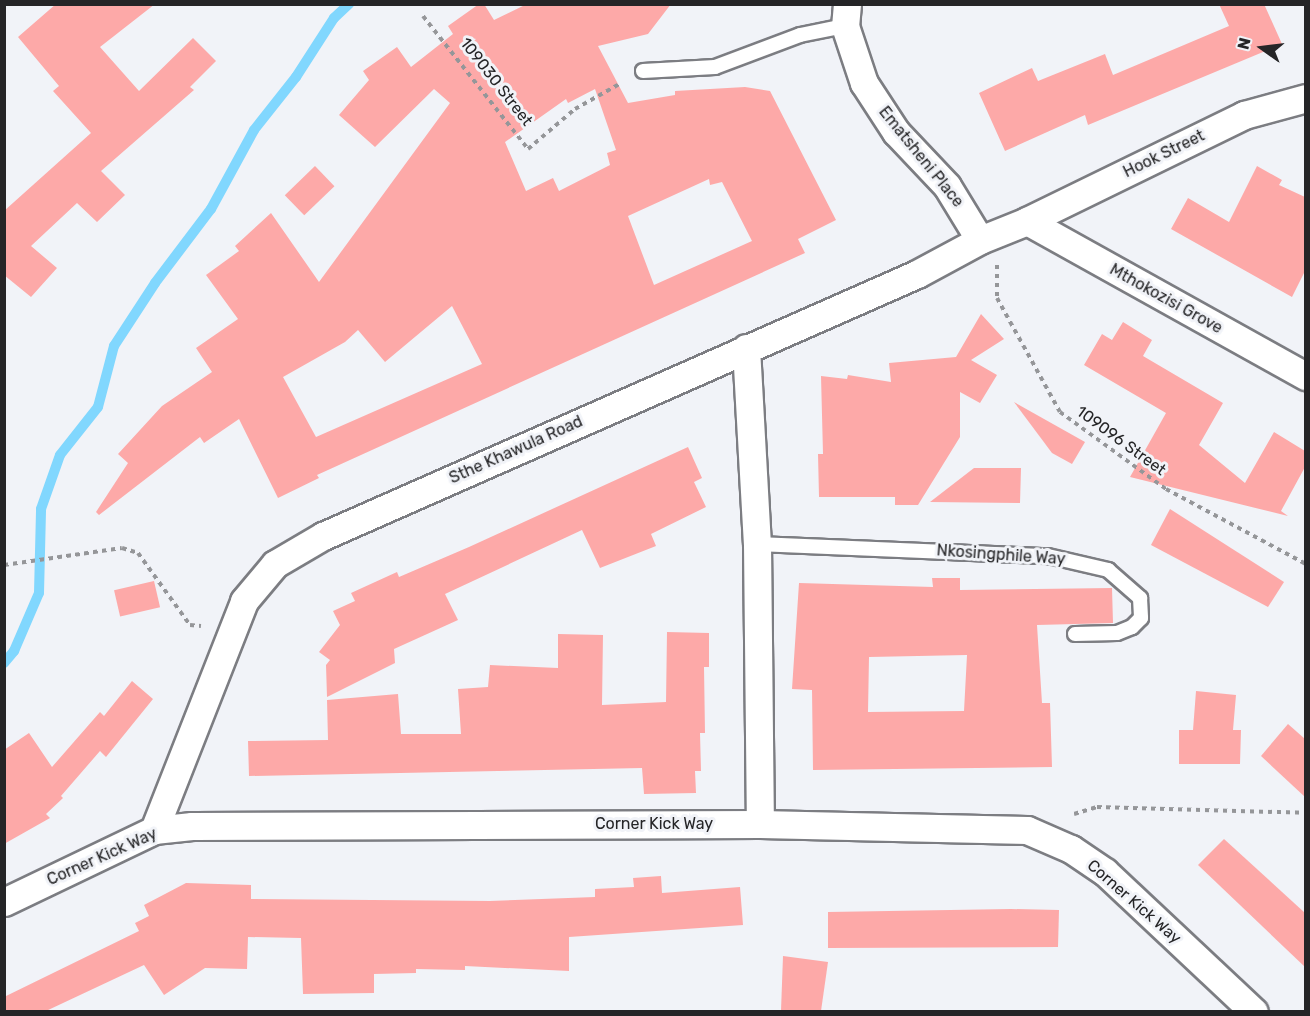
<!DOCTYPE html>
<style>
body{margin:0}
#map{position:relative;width:1310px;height:1016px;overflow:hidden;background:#f1f3f8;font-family:Rubik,sans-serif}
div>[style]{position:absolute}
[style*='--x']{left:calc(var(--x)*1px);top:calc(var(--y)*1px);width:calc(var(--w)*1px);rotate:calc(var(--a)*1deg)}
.stream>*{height:10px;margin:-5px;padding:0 5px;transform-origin:5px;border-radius:5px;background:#81d7fe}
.building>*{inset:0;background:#fda9a8;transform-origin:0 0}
.path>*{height:4px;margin-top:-2px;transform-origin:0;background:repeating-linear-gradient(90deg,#959699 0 4.5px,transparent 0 9px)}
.roads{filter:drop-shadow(2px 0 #7c7d82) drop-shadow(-2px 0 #7c7d82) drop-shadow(0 2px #7c7d82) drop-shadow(0 -2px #7c7d82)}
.lane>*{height:14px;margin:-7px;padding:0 7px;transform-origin:7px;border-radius:7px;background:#fff}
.street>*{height:27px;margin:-13.5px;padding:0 13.5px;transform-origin:13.5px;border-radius:13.5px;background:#fff}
span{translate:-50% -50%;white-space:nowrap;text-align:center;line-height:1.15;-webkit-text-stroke:6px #f1f3f8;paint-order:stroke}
.street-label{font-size:16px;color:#252527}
.frame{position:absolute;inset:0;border:6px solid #252527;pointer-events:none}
.north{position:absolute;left:1232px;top:18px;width:60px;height:60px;-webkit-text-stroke:4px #f1f3f8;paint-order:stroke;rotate:284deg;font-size:16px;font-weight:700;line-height:24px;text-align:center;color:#252527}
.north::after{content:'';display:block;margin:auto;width:21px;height:27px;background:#252527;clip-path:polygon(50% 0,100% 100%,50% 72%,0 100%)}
</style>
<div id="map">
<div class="stream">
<i style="--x:4;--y:663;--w:16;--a:-50"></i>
<i style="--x:14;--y:651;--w:63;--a:-66.7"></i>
<i style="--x:39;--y:593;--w:84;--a:-88.6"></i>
<i style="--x:41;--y:509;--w:57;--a:-70.6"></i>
<i style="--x:60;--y:455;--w:61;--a:-51.6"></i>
<i style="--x:98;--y:407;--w:63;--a:-75.3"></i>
<i style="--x:114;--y:346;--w:75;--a:-56.9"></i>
<i style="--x:155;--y:283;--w:93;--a:-52.9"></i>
<i style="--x:211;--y:209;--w:90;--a:-61.4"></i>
<i style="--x:254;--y:130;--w:68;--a:-51.6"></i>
<i style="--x:296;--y:77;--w:70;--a:-57.2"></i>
<i style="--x:334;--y:18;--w:21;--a:-43"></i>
</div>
<div class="building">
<i style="clip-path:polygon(56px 4px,155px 4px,100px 47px,139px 91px,193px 38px,216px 61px,190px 87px,194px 90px,101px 171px,125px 195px,97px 222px,77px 203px,31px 246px,57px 268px,31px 297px,4px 275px,4px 211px,91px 133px,53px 91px,59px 86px,18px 37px)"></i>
<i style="clip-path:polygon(evenodd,479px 4px,484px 4px,494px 20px,527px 4px,671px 4px,648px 34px,598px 46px,628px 103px,675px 95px,675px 91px,745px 87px,770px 91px,836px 220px,798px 239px,805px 253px,317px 475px,319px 478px,278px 498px,239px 419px,204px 443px,200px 437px,99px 515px,96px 512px,128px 463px,118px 454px,162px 406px,212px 372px,196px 348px,238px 319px,206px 275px,239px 251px,235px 246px,271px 213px,319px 282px,450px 103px,434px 89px,375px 147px,339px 115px,369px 80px,363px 71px,397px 47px,411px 67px,453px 34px,448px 26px,479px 4px,595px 89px,616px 150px,607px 153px,610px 165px,559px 191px,553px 178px,526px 191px,505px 142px,566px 99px,568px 103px,595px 89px,479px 4px,709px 179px,710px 185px,722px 182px,752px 241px,654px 285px,628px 216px,709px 179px,479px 4px,452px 306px,482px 364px,316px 437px,283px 377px,345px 342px,358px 330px,385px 362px,452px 306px)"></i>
<i style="clip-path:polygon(1219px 4px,1264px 4px,1282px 44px,1088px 125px,1085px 115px,1005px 151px,979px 93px,1032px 68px,1038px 81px,1105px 54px,1113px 75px,1229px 26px)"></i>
<i style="left:315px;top:166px;width:28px;height:42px;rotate:46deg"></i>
<i style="clip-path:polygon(1257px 166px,1282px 180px,1279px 185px,1305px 197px,1305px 271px,1292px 297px,1171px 229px,1188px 198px,1229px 222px)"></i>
<i style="clip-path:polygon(981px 314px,1004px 339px,971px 360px,997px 375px,980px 403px,960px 392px,960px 437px,918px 505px,895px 505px,895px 497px,819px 497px,818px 454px,823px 454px,821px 376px,847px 379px,848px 375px,891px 382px,889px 363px,956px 357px)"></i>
<i style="clip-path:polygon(1123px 322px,1152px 340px,1143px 356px,1223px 403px,1199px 445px,1245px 483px,1274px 432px,1305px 451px,1305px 467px,1281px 511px,1288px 516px,1130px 477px,1166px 413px,1084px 365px,1102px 334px,1112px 340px)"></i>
<i style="clip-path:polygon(1014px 402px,1085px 442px,1072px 464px,1052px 453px)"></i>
<i style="clip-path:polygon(688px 447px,702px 478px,694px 482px,706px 507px,651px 534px,656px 546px,600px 568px,582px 530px,445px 594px,458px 620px,394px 649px,395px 663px,327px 697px,326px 665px,330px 660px,319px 652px,340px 625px,333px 611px,355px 601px,351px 593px,397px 572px,399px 577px,469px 547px)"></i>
<i style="clip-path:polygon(974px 468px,1021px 468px,1020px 503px,930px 502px)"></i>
<i style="clip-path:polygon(1170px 509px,1284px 582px,1268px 607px,1151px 545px)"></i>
<i style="clip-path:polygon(evenodd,932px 578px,960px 578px,960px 590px,1112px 588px,1113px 623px,1037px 625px,1042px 703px,1050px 703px,1052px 767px,813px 770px,812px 690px,792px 689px,799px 583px,933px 587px,932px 578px,967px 655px,964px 711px,868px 712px,869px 657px,967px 655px)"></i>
<i style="left:154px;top:581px;width:27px;height:41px;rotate:77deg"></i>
<i style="clip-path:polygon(667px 632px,709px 633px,709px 667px,704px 667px,705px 733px,700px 733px,701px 771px,695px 771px,696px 793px,644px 794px,642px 768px,249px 776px,248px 741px,328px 740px,327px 700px,398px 694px,401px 734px,461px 734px,458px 689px,488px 687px,490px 665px,558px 668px,558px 634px,603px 635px,602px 705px,666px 702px)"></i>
<i style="clip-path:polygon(132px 681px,153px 699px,106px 757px,100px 751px,61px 796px,63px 798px,46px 814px,50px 818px,4px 844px,4px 750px,29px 733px,52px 767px,100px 712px,104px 716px)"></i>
<i style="clip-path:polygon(1196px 691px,1236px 695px,1233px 730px,1241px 730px,1240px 764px,1179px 764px,1179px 730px,1193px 730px)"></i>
<i style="clip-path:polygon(1288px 724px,1305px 739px,1305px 797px,1261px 756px)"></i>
<i style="clip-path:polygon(1224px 839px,1305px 913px,1305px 967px,1198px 865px)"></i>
<i style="clip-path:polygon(661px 876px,662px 893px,740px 887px,743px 925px,569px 937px,569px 971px,465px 966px,465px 970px,416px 969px,416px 973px,374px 974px,374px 993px,303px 994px,301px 938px,248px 937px,247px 969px,205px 968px,164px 995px,144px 965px,46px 1011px,4px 1011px,4px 997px,139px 931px,135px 923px,149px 916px,144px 905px,186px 883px,251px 885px,251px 899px,490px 901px,595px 897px,595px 889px,634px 887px,633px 878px)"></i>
<i style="clip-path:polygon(1011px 909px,1059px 910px,1058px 947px,828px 948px,828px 912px)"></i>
<i style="clip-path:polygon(783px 956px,828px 962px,821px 1011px,781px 1011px)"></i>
</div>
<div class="path">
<i style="--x:423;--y:16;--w:169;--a:51.7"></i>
<i style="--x:528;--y:149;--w:62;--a:-40.4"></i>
<i style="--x:575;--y:109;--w:53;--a:-29.5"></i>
<i style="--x:997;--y:265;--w:33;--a:90"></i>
<i style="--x:997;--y:298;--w:130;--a:61.1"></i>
<i style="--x:1060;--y:412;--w:131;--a:36"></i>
<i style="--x:1166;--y:489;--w:159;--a:28.2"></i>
<i style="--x:4;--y:565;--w:119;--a:-8.2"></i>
<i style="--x:122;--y:548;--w:17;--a:17"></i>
<i style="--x:138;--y:553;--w:89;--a:54.2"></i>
<i style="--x:190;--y:625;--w:11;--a:5"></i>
<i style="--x:1074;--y:814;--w:24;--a:-17"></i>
<i style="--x:1097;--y:807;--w:209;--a:1.6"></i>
</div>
<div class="roads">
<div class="lane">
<i style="--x:643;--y:71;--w:72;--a:-3.2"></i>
<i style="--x:715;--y:67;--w:91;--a:-20.6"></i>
<i style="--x:800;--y:35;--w:46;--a:-11.3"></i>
<i style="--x:757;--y:544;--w:291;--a:2.4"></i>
<i style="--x:1048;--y:556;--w:62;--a:13.1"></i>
<i style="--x:1108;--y:570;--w:43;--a:41.2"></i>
<i style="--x:1140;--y:598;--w:20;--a:87"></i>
<i style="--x:1141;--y:618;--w:13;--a:135"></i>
<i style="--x:1132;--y:627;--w:16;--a:158"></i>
<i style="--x:1117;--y:633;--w:42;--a:178.6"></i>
</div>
<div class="street">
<i style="--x:847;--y:4;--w:22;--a:95"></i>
<i style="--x:845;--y:26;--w:60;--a:71.6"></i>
<i style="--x:864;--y:83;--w:59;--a:56.9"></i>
<i style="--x:896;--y:132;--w:74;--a:46.6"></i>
<i style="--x:947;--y:186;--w:63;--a:58.6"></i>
<i style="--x:1027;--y:221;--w:319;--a:29.1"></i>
<i style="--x:746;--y:348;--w:196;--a:86.8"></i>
<i style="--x:757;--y:544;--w:280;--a:89.4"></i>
<i style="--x:154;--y:830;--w:246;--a:-68.5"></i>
<i style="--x:244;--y:601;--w:48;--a:-50"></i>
<i style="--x:275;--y:564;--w:56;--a:-30.3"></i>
<i style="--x:323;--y:536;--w:649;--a:-23.8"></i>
<i style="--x:917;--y:274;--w:72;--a:-28.4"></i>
<i style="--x:980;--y:240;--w:51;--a:-22"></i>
<i style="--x:1027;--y:221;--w:242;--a:-26"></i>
<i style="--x:1244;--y:115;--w:64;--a:-15.3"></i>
<i style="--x:4;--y:902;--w:166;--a:-25.6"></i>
<i style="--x:154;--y:830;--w:38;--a:-6"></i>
<i style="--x:192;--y:826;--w:568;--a:-0.2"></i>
<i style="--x:760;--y:824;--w:267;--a:1.3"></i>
<i style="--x:1027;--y:830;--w:48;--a:23.4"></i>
<i style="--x:1071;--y:849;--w:41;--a:34.1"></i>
<i style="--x:1105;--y:872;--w:204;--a:43.2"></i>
</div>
</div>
<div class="street-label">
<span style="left:496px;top:82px;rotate:52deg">109030 Street</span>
<span style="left:1164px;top:154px;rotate:-26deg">Hook Street</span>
<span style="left:921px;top:157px;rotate:51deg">Ematsheni Place</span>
<span style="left:1166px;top:299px;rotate:29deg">Mthokozisi Grove</span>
<span style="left:1121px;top:441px;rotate:36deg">109096 Street</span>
<span style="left:516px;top:450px;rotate:-24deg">Sthe Khawula Road</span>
<span style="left:1001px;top:555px;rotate:4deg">Nkosingphile Way</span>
<span style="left:654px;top:824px">Corner Kick Way</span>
<span style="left:102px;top:857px;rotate:-24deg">Corner Kick Way</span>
<span style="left:1134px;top:902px;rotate:41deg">Corner Kick Way</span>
</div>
<div class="frame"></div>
<div class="north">N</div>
</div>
